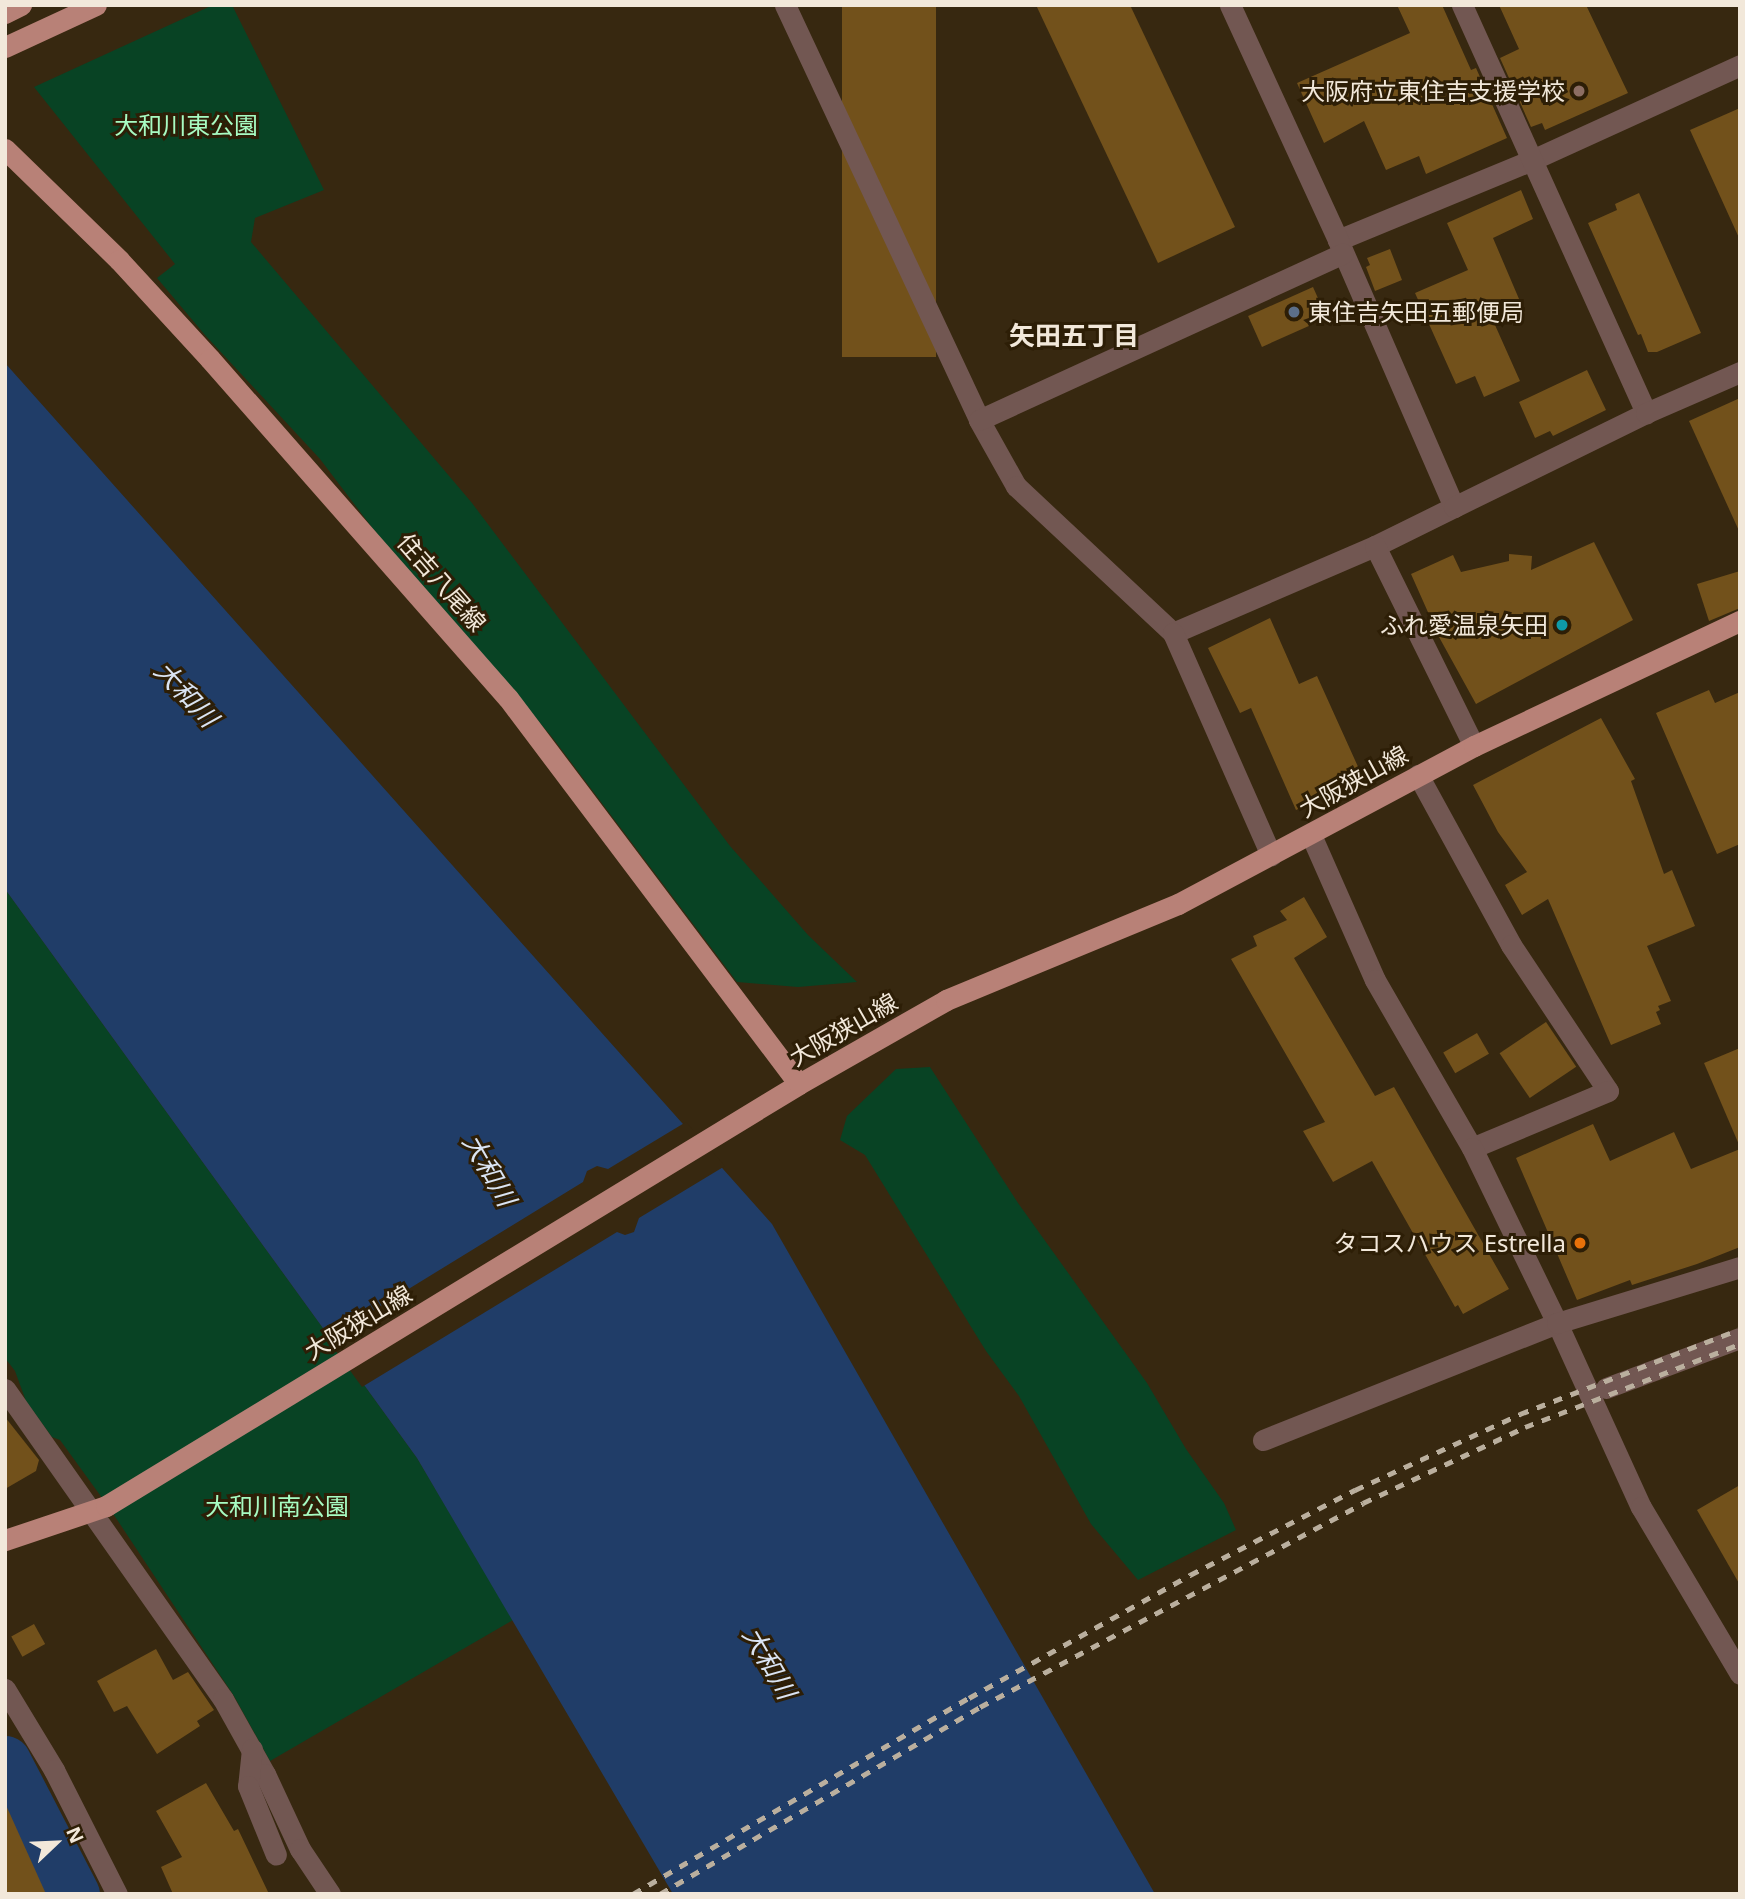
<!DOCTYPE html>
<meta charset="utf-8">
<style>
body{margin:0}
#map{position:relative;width:1745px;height:1899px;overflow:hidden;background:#372810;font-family:"Noto Sans","Noto Sans JP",sans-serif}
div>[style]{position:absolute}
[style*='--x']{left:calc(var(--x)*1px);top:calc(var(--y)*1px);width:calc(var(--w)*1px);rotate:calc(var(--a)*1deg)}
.green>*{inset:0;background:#084324}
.water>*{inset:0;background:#203d68}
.pier>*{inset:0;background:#372810}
.river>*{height:51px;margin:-25.5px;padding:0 25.5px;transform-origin:25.5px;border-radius:25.5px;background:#203d68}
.building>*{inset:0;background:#72511b;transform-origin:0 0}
.minor>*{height:21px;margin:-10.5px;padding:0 10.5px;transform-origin:10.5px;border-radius:10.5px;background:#725752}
.major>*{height:21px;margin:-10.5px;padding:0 10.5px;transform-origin:10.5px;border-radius:10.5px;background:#b88177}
.rail>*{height:5px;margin-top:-2.5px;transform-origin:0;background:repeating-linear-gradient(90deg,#baaf9e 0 9px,transparent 0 18px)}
.dots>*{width:19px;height:19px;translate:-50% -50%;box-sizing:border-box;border:4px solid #2d1e06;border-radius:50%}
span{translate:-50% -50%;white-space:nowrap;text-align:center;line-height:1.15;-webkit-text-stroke:6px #2d1e06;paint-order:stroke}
.poi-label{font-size:24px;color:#f2e8da}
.right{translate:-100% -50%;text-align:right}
.left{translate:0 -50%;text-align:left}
.park-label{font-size:24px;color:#a7fbc2}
.street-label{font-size:24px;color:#f2e8da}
.neighbourhood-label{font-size:26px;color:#f2e8da;font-weight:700}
.water-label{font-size:26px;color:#dae4f3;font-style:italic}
.frame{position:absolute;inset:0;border:7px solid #f2e8da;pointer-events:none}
.north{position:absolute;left:21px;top:1808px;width:70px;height:70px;-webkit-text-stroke:5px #2d1e06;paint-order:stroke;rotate:67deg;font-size:19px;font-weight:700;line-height:28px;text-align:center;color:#f2e8da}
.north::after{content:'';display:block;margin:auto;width:24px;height:32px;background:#f2e8da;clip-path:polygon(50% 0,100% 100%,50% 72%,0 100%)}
</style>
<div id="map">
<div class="green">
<i style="clip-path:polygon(213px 5px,232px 5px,324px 190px,255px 218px,251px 242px,472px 503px,730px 846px,808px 935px,857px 982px,798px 987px,737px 982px,552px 737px,374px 530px,320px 459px,205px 335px,157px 278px,175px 264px,34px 87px)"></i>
<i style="clip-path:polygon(5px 889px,417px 1458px,513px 1620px,270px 1761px,234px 1696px,108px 1506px,60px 1440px,52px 1437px,26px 1401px,15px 1371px,5px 1358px)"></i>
<i style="clip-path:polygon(930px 1067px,1018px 1203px,1147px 1383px,1186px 1449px,1224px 1503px,1236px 1530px,1138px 1580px,1091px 1524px,1019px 1396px,986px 1351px,865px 1155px,840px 1140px,847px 1116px,896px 1069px)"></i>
</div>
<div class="water">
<i style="clip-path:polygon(5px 363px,772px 1224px,1155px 1894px,673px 1894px,417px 1458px,5px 889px)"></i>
</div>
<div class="pier">
<i style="clip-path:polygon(686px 1122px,725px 1166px,639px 1218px,634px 1232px,625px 1235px,617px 1232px,362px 1387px,327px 1339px,583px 1182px,587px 1171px,597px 1166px,608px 1169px)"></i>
</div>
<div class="river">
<i style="--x:5;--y:1761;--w:150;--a:62.6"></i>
</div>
<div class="building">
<i style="left:842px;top:5px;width:94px;height:352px"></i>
<i style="clip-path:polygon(1036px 5px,1130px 5px,1235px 227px,1158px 263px)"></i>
<i style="clip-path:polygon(1397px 5px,1442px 5px,1471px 70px,1476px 68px,1507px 138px,1426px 174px,1419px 156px,1386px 170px,1364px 121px,1324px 143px,1297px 83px,1410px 33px)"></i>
<i style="clip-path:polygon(1499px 5px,1586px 5px,1628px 93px,1545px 130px,1542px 123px,1531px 127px,1500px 58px,1519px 49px)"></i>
<i style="clip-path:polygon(1740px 108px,1740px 240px,1690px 130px)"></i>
<i style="clip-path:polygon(1521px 190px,1533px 219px,1493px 238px,1525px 313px,1495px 325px,1520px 381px,1484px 397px,1475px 376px,1456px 384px,1415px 293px,1468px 270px,1447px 223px)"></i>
<i style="clip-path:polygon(1639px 193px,1701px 333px,1657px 352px,1648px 352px,1641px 334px,1638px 335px,1588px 223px,1617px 210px,1615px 204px)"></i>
<i style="clip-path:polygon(1390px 249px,1402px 280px,1375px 291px,1366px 267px,1370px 265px,1367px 258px)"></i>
<i style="left:1313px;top:287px;width:34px;height:71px;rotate:66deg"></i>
<i style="clip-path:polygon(1587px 370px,1606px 410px,1553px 436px,1550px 431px,1535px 438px,1519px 402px)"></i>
<i style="clip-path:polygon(1740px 398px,1740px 533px,1689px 421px)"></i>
<i style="clip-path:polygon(1594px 542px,1633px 620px,1476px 704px,1439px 637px,1411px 574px,1453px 555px,1461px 572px,1509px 561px,1509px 554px,1532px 556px,1531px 570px)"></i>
<i style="clip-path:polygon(1740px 571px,1740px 608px,1709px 621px,1697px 584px)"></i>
<i style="clip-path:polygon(1270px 618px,1299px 684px,1317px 676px,1364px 780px,1296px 810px,1251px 708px,1240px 713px,1208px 648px)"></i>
<i style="clip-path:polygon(1709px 690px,1715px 703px,1740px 692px,1740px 844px,1717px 854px,1656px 713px)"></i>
<i style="clip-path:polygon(1601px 718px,1635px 779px,1631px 781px,1664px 874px,1672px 870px,1695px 926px,1647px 946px,1671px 1001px,1658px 1006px,1660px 1010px,1656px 1012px,1661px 1024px,1611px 1045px,1548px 899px,1522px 915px,1505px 885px,1527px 872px,1498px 832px,1473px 785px)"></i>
<i style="clip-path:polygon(1304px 897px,1327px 937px,1294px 958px,1375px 1096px,1394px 1087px,1509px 1289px,1463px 1314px,1458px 1305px,1455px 1307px,1372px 1161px,1333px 1182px,1303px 1131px,1325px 1122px,1231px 959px,1257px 946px,1253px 936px,1287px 920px,1280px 911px)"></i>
<i style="left:1546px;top:1022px;width:54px;height:56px;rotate:56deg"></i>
<i style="left:1477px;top:1033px;width:24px;height:39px;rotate:60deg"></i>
<i style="clip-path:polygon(1740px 1048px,1740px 1147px,1704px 1063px)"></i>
<i style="clip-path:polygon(1593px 1124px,1610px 1161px,1674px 1132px,1691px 1169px,1740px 1149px,1740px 1247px,1697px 1264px,1632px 1285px,1630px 1280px,1577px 1300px,1516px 1158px)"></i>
<i style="clip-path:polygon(5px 1417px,39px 1460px,36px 1471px,5px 1489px)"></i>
<i style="clip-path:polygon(1740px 1485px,1740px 1585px,1697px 1510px)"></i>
<i style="left:34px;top:1624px;width:23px;height:26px;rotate:61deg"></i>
<i style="clip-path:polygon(156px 1649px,173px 1680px,188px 1672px,214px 1710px,197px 1721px,200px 1726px,157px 1754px,127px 1706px,114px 1712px,97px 1681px)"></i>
<i style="clip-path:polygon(206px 1783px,234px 1831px,238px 1829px,269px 1894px,173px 1894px,161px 1867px,182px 1857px,156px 1811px)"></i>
<i style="clip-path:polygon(5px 1803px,46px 1894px,5px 1894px)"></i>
</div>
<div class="minor">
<i style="--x:785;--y:5;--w:458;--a:64.9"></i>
<i style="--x:979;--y:420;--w:76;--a:60.7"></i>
<i style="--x:1016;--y:486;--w:215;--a:43.1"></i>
<i style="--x:1173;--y:633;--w:220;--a:-23.3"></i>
<i style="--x:1375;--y:546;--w:88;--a:-26.3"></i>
<i style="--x:1454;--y:507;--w:291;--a:-113.5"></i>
<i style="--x:1338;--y:240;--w:210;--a:-22.4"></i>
<i style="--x:1532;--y:160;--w:229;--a:-24.5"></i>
<i style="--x:1230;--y:5;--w:259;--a:65.3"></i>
<i style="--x:1462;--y:5;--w:448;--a:65.7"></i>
<i style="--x:979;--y:420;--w:400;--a:-24.6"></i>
<i style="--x:1454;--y:507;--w:214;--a:-26.1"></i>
<i style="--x:1646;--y:413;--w:103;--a:-23.6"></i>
<i style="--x:1375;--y:546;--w:223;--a:63.7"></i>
<i style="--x:1173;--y:633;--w:243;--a:66.2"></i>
<i style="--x:1418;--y:775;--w:194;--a:61.3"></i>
<i style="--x:1511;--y:945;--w:175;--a:56.4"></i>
<i style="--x:1608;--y:1091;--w:147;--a:157.3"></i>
<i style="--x:1311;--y:835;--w:158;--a:66.2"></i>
<i style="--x:1375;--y:980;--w:194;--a:60"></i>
<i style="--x:1472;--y:1148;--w:195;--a:64.1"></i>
<i style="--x:1557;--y:1323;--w:202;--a:65.5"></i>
<i style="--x:1641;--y:1507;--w:194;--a:59.3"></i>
<i style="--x:1606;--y:1388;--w:143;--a:-20.5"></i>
<i style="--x:5;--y:1389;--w:379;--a:54.9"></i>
<i style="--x:223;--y:1699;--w:86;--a:60.8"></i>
<i style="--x:265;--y:1774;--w:83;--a:65"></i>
<i style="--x:300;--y:1849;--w:54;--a:56.3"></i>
<i style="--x:1263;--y:1440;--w:316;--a:-21.7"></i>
<i style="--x:1557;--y:1323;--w:191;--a:-17"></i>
<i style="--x:5;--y:1689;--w:95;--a:58.8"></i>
<i style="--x:54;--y:1770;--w:139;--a:63.1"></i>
<i style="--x:252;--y:1749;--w:37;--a:96"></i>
<i style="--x:248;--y:1786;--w:74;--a:67.9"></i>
</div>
<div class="major">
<i style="--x:5;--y:13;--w:18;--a:-27"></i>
<i style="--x:5;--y:47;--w:100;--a:-24.8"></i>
<i style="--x:5;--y:149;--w:159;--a:44.2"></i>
<i style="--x:119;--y:260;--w:134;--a:47.4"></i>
<i style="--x:210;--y:359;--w:451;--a:48.7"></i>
<i style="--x:508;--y:698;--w:483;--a:53"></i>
<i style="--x:5;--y:1540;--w:107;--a:-18.6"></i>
<i style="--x:106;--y:1506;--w:811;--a:-31.34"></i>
<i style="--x:799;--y:1084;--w:169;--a:-29.7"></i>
<i style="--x:946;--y:1000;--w:251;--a:-22.5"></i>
<i style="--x:1178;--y:904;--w:336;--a:-28.1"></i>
<i style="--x:1474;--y:746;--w:294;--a:-25.2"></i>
</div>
<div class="rail">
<i style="--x:633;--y:1894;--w:389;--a:-30.3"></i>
<i style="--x:969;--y:1698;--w:253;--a:-29.1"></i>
<i style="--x:1190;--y:1575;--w:186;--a:-27.3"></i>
<i style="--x:1355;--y:1490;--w:182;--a:-24.7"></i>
<i style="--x:1520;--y:1414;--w:236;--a:-21.1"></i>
<i style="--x:660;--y:1894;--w:371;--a:-30.3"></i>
<i style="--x:980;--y:1707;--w:434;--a:-28"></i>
<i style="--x:1363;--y:1503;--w:179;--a:-25.1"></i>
<i style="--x:1525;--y:1427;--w:230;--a:-21.1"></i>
</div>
<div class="dots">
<i style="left:1579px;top:91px;background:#8d6e63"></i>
<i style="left:1294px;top:312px;background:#5c6f8a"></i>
<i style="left:1562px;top:625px;background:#0f9aa8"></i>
<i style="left:1580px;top:1243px;background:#e8710a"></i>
</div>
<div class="poi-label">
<span class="right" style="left:1565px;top:91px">大阪府立東住吉支援学校</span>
<span class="left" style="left:1308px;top:312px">東住吉矢田五郵便局</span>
<span class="right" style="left:1548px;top:625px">ふれ愛温泉矢田</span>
<span class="right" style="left:1566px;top:1243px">タコスハウス Estrella</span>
</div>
<div class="park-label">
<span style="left:186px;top:125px">大和川東公園</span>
<span style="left:277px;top:1506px">大和川南公園</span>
</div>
<div class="street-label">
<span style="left:442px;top:582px;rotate:49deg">住吉八尾線</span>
<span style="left:1353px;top:781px;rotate:-29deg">大阪狭山線</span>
<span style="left:843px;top:1029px;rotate:-30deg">大阪狭山線</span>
<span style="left:358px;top:1322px;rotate:-31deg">大阪狭山線</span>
</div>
<div class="neighbourhood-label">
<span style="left:1074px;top:336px">矢田五丁目</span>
</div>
<div class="water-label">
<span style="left:186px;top:694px;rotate:47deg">大和川</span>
<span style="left:489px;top:1170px;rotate:60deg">大和川</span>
<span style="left:769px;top:1663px;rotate:60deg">大和川</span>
</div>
<div class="frame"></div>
<div class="north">N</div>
</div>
